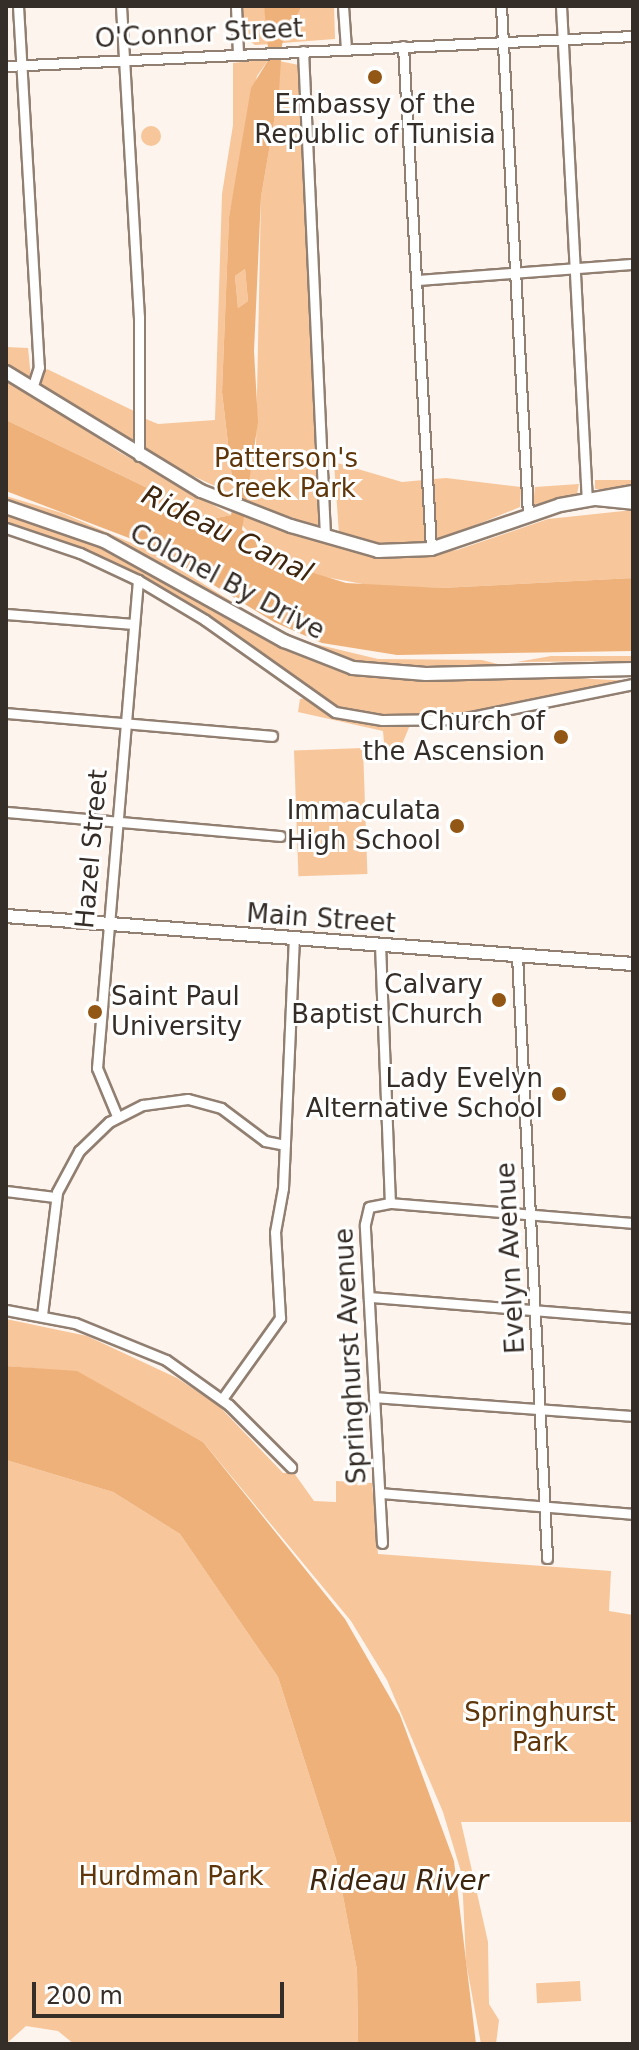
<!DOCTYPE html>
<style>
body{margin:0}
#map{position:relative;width:639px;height:2050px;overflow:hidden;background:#fcf4ed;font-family:"DejaVu Sans",sans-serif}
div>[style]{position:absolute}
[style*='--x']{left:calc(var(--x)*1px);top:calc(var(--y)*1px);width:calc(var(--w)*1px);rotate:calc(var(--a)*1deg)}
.green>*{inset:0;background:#f7c69b;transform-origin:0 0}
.round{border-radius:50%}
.water>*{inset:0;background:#efb17a}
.roads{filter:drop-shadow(2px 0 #917f71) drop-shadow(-2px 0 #917f71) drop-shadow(0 2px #917f71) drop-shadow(0 -2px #917f71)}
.minor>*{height:9px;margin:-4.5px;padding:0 4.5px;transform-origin:4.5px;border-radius:4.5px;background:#fff}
.major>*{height:12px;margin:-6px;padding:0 6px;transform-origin:6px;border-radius:6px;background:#fff}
.dots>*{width:22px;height:22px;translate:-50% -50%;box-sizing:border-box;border:4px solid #fff;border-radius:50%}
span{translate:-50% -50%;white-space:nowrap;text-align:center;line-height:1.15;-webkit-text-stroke:6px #fff;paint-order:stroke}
.street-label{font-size:26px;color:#352d27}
.poi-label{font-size:26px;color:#352d27}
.right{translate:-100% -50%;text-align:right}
.left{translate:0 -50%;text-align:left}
.park-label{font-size:26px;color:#5e360a}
.water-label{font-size:28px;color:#3e250d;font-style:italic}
.frame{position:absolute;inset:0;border:8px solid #352d27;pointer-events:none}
.scale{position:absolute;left:32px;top:1982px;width:252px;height:36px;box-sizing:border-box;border:4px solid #352d27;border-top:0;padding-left:10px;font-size:24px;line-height:28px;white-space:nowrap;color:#352d27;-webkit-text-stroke:6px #fff;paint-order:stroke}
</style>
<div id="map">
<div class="green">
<i style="clip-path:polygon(242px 6px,264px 6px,272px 44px,255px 45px,244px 37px)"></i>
<i style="clip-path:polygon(302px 6px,334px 6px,335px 39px,282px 43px)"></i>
<i style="clip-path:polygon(269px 59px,257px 76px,229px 217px,222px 392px,234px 495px,146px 454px,146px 419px,158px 424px,215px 420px,222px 194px,233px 125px,233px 63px)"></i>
<i style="clip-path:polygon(279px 61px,299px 65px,319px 527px,244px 501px,256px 444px,261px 197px,279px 91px)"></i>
<i class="round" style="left:141px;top:126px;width:20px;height:20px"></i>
<i style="clip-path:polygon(245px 269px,248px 301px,238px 308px,235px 276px)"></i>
<i style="clip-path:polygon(6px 347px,28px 348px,31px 378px,6px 365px)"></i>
<i style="clip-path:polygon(47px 369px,134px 411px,134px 439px,126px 442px,42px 386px,41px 376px)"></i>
<i style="clip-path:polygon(6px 378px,119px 452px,231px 515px,212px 519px,6px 420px)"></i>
<i style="clip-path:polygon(334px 462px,402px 482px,424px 480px,425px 544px,373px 545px,339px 534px)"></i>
<i style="clip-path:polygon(446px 478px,521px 487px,520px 507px,435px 542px,431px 492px,434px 479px)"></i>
<i style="left:633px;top:480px;width:9px;height:38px;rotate:90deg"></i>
<i style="clip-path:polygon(579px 484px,577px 494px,533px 505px,535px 487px)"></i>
<i style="clip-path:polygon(6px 496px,62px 513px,150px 551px,276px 629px,311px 643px,378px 659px,482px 660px,509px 667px,364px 665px,333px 657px,301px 645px,108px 536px,6px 501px)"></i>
<i style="clip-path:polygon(633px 510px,633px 578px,441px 588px,379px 587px,309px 574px,269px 554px,240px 523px,242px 514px,333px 546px,393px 559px,457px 550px,548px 519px)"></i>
<i style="clip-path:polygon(6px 514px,100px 545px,278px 647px,346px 674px,436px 681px,552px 677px,633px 681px,480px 715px,413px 718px,400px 749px,385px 753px,383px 731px,298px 712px,300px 699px,313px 697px,179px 599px,78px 547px,6px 523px)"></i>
<i style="clip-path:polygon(551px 656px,633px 656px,633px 661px,517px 662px)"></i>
<i style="left:363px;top:748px;width:126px;height:69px;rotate:88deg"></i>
<i style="clip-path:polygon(6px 1319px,87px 1336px,177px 1378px,218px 1405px,283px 1473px,294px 1473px,314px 1501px,336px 1502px,336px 1481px,372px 1483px,378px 1554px,611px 1571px,609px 1611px,633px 1615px,633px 1822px,461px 1822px,488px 1942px,489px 2004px,499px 2020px,496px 2044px,481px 2044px,466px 1962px,462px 1875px,443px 1812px,387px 1680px,351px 1621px,203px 1442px,77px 1372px,6px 1366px)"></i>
<i style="clip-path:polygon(6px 1460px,113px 1492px,180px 1534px,278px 1677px,336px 1859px,357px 1970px,358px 2044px,74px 2044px,58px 2031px,26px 2026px,6px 2044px)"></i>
<i style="left:580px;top:1981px;width:20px;height:44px;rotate:87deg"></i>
</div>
<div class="water">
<i style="clip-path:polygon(evenodd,264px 6px,302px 6px,282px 44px,279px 92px,261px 197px,254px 351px,258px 422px,242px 530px,288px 565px,346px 583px,441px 588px,633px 578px,633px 651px,397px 655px,322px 643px,274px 622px,150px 546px,6px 491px,6px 420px,212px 519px,231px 515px,234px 495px,222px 392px,229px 217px,251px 88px,269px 59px,264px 6px,245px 269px,248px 301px,238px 308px,235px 276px,245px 269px)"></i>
<i style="clip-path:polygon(6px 1366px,77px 1371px,203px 1442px,345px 1619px,400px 1715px,454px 1861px,476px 2044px,358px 2044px,357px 1970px,336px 1859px,278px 1677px,180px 1534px,113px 1492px,6px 1460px)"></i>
</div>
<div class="roads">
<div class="minor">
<i style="--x:18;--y:6;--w:362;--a:86.7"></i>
<i style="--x:39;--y:367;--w:22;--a:108"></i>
<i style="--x:121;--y:6;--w:312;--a:86.7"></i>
<i style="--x:139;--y:317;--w:139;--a:90"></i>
<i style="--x:236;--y:6;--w:47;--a:87.6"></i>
<i style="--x:343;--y:6;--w:43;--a:86"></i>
<i style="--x:501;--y:6;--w:510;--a:86.96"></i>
<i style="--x:561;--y:6;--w:494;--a:87"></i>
<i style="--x:403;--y:46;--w:504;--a:86.81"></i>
<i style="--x:303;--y:51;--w:484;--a:87.4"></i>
<i style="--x:6;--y:66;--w:628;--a:-2.74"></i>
<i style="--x:419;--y:280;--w:215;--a:-4.3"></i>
<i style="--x:6;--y:528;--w:78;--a:18.7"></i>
<i style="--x:80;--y:553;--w:64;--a:25"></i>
<i style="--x:138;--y:580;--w:78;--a:30.8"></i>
<i style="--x:205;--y:620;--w:159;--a:35.3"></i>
<i style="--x:335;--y:712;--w:48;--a:9.7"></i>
<i style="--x:382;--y:720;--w:79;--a:-0.7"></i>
<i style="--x:461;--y:719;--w:176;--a:-11.5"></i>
<i style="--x:6;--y:614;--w:128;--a:4.5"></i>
<i style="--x:6;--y:713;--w:267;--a:4.9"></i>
<i style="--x:6;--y:812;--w:275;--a:5"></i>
<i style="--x:380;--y:944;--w:259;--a:87.8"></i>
<i style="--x:517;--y:955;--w:604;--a:87.15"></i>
<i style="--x:117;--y:1116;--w:52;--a:-112.6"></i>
<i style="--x:97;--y:1068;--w:490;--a:-85.2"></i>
<i style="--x:6;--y:1191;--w:49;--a:7"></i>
<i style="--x:370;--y:1297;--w:264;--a:4.6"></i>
<i style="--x:6;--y:1310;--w:70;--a:10.7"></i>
<i style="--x:75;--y:1323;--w:98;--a:22.1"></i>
<i style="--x:166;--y:1360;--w:77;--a:35.5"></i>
<i style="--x:229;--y:1405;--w:88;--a:45"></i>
<i style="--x:42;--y:1315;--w:124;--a:-83"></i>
<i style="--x:57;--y:1192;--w:47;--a:-61.8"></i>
<i style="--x:79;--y:1151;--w:42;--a:-44"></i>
<i style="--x:109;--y:1122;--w:38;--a:-27"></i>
<i style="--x:143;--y:1105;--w:45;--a:-7.6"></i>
<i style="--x:188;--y:1099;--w:34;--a:15"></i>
<i style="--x:221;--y:1108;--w:55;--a:36.9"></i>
<i style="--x:265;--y:1141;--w:20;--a:11"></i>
<i style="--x:374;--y:1397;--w:260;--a:4.2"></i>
<i style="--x:222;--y:1399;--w:100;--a:-54.4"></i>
<i style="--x:280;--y:1318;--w:86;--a:-93.3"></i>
<i style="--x:275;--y:1232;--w:45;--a:-79.7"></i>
<i style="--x:283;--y:1188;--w:250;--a:-87.5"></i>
<i style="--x:380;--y:1493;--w:254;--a:4.7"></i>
<i style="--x:382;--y:1543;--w:319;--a:-93.1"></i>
<i style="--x:365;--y:1224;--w:17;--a:-77"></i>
<i style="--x:369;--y:1207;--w:21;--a:-11"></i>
<i style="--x:390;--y:1203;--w:244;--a:4.7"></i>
</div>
<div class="major">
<i style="--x:6;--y:372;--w:228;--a:31.4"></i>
<i style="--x:201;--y:491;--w:97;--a:21.3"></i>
<i style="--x:291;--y:526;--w:91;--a:16"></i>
<i style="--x:378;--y:551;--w:53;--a:-2.2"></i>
<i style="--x:431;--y:549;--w:136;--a:-18.8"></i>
<i style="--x:560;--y:505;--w:74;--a:-10.1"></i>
<i style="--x:596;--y:499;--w:37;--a:6"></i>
<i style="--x:6;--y:507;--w:104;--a:19.1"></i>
<i style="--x:104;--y:541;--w:206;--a:29.1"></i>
<i style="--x:284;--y:641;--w:74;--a:21.4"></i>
<i style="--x:353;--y:668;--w:73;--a:4.7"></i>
<i style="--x:426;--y:674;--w:207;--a:-1.4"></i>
<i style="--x:6;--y:916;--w:629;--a:4.38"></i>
</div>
</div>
<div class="dots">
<i style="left:375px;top:77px;background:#925715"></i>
<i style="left:561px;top:737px;background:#925715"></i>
<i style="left:457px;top:826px;background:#925715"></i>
<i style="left:499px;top:1000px;background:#925715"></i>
<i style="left:95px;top:1012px;background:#925715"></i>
<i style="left:559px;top:1094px;background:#925715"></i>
</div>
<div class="street-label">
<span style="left:199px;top:34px;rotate:-3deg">O'Connor Street</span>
<span style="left:227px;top:582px;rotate:28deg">Colonel By Drive</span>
<span style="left:92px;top:849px;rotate:-85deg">Hazel Street</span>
<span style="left:321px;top:919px;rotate:4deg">Main Street</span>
<span style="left:511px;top:1258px;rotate:-93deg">Evelyn Avenue</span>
<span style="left:351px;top:1356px;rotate:-93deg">Springhurst Avenue</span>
</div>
<div class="poi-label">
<span style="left:375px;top:120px">Embassy of the<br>Republic of Tunisia</span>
<span class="right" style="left:545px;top:737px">Church of<br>the Ascension</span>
<span class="right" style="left:441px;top:826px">Immaculata<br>High School</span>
<span class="right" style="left:483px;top:1000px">Calvary<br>Baptist Church</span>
<span class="left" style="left:111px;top:1012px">Saint Paul<br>University</span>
<span class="right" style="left:543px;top:1094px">Lady Evelyn<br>Alternative School</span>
</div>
<div class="park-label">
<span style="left:286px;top:474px">Patterson's<br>Creek Park</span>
<span style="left:540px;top:1728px">Springhurst<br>Park</span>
<span style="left:171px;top:1877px">Hurdman Park</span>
</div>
<div class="water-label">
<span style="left:227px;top:534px;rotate:26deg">Rideau Canal</span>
<span style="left:399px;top:1881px">Rideau River</span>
</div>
<div class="frame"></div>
<div class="scale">200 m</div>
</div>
